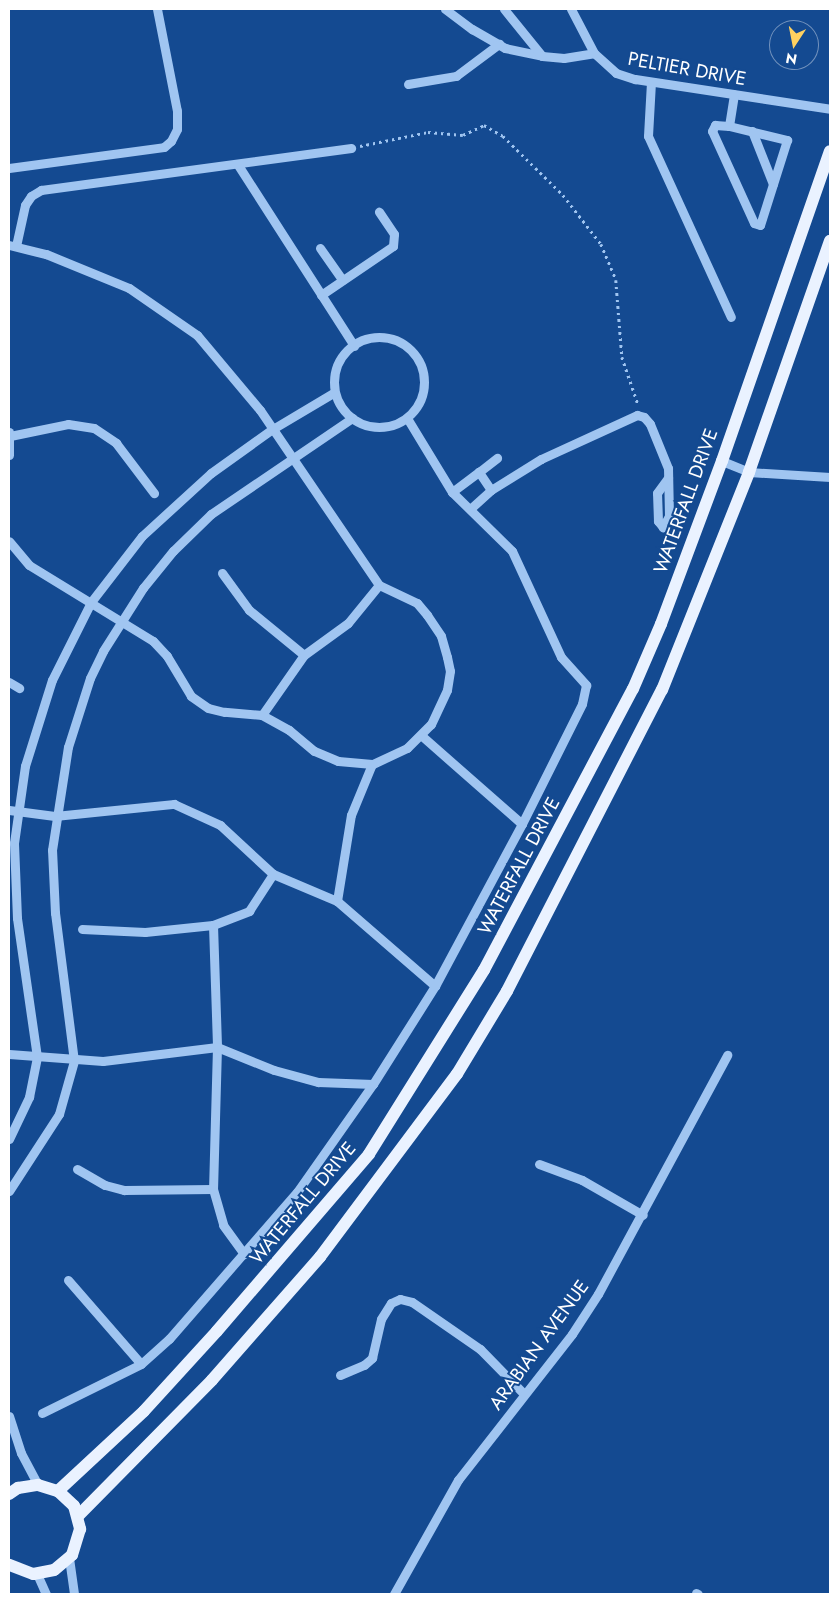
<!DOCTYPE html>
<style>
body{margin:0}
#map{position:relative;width:839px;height:1603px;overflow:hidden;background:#144a91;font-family:Jost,sans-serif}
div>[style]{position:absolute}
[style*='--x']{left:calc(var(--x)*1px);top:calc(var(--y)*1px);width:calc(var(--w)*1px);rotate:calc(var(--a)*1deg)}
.path>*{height:2.5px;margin-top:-1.25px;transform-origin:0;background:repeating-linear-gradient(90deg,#a0c5f1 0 2.5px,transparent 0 6.5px)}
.minor>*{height:9px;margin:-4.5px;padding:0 4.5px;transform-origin:4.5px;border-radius:4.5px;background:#a0c5f1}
.minor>.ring{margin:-4.5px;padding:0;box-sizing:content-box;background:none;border:9px solid #a0c5f1;border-radius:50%}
.major>*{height:12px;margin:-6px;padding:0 6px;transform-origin:6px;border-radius:6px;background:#eaf2ff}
span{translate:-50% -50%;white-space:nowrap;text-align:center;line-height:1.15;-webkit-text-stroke:4px #144a91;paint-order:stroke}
.street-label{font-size:19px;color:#fff}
.frame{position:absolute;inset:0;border:10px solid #fff;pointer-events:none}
.north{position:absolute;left:769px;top:20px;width:50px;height:50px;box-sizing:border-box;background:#144a91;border:1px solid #7292bd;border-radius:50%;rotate:191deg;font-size:14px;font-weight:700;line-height:20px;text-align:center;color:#fff}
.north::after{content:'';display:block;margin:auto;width:18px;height:22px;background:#ffd160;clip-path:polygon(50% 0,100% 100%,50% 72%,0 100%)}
</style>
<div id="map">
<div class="path">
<i style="--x:360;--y:146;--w:69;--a:-11.6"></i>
<i style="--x:428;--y:132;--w:35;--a:5"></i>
<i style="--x:463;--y:135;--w:23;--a:-25"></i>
<i style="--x:484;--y:125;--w:22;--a:30"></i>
<i style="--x:503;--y:136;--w:84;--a:44.5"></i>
<i style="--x:563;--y:195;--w:62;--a:52.2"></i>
<i style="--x:601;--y:244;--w:39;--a:67"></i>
<i style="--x:616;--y:280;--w:77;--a:85.5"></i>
<i style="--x:622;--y:357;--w:50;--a:71.2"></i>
</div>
<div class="minor">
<i style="--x:445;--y:9;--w:34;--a:37"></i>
<i style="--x:472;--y:29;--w:38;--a:30"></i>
<i style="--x:505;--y:48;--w:38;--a:12"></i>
<i style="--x:542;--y:56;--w:22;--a:5"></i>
<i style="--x:564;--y:58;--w:30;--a:-9"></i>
<i style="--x:504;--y:9;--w:60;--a:51"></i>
<i style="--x:571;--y:9;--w:50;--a:62.4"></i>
<i style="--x:594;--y:53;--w:30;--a:42"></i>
<i style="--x:616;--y:73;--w:20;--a:18"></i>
<i style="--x:635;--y:79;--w:197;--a:8.7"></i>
<i style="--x:651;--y:82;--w:54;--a:93.2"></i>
<i style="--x:648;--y:136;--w:199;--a:65.4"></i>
<i style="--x:408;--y:84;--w:49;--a:-9.5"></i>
<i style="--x:456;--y:76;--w:54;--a:-36.7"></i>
<i style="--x:729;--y:126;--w:60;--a:13.6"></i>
<i style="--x:787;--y:140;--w:89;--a:107.6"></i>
<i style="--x:760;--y:225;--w:6;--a:-162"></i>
<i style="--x:754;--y:223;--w:101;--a:-114.5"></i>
<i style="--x:712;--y:131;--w:7;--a:-63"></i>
<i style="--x:715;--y:125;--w:14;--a:4"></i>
<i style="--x:729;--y:126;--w:32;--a:-81"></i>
<i style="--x:752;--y:131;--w:57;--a:68.4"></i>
<i style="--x:238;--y:165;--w:215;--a:57.3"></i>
<i style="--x:9;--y:168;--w:156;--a:-7.7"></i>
<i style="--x:164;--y:147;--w:9;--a:-41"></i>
<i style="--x:171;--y:141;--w:13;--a:-63"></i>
<i style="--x:177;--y:129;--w:18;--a:-90"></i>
<i style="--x:177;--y:111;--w:104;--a:-101.1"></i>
<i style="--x:9;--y:245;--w:38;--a:14"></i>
<i style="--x:46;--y:254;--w:90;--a:22.3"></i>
<i style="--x:129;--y:288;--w:83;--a:34.7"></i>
<i style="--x:197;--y:335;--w:98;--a:50"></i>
<i style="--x:260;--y:410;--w:212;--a:55.8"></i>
<i style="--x:379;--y:585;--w:42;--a:25.3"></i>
<i style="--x:417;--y:603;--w:16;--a:50"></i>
<i style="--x:427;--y:615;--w:25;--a:56"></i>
<i style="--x:441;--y:636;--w:22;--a:74"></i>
<i style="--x:447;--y:657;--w:14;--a:78"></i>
<i style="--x:450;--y:671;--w:19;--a:99"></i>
<i style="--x:447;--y:690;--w:38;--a:115"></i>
<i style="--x:431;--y:724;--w:34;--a:135"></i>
<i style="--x:407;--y:748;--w:38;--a:155"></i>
<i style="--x:372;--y:764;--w:34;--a:-175"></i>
<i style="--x:338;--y:761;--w:26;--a:-157"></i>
<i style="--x:314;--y:751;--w:33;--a:-140"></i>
<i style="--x:289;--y:730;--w:31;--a:-151"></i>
<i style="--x:262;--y:715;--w:38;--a:-175"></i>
<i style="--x:224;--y:712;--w:16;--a:-166"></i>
<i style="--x:208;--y:708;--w:21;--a:-145"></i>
<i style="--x:191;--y:696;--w:47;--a:-121"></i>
<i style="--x:167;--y:656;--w:21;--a:-133"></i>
<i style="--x:153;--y:641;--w:145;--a:-148.5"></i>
<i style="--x:29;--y:565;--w:31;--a:-130"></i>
<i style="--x:16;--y:246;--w:42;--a:-77.6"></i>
<i style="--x:25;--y:205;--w:11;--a:-56"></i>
<i style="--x:31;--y:196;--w:12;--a:-31"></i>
<i style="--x:41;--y:190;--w:313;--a:-7.7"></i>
<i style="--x:320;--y:248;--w:39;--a:55"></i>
<i style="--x:321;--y:295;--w:87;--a:-34.2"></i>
<i style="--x:393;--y:246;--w:12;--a:-85"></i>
<i style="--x:394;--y:234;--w:27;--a:-124"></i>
<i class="ring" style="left:334px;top:337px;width:81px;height:81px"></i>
<i style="--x:407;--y:418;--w:87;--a:58.7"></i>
<i style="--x:452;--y:492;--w:84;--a:44.5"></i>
<i style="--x:512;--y:551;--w:117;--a:65.2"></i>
<i style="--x:561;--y:657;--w:38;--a:48"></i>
<i style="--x:586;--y:685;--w:19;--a:102"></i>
<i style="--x:582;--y:704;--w:134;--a:116.6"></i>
<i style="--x:9;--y:432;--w:23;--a:90"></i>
<i style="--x:10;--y:436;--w:59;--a:-11.7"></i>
<i style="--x:68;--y:424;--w:26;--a:9"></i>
<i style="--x:94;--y:428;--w:27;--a:34"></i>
<i style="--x:116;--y:443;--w:63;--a:52.8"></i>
<i style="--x:722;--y:461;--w:29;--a:22"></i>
<i style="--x:749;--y:472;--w:81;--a:3.5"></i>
<i style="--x:491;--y:490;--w:59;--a:-31.8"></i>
<i style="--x:541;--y:459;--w:106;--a:-24.6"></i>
<i style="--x:637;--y:415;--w:7;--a:16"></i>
<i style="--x:644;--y:417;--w:9;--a:49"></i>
<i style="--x:650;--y:424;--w:48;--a:67.8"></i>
<i style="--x:668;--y:468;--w:48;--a:88.8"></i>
<i style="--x:669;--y:516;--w:13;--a:119"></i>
<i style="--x:663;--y:527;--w:8;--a:-130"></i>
<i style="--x:658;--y:521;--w:28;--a:-92"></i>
<i style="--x:657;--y:493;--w:19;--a:-54"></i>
<i style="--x:452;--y:492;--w:34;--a:-37"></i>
<i style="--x:470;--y:509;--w:28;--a:-42"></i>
<i style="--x:491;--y:490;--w:22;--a:-124"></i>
<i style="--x:479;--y:472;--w:23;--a:-38"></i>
<i style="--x:222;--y:573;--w:46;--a:53.9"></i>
<i style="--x:249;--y:610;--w:71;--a:39.3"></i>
<i style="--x:9;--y:682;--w:12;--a:31"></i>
<i style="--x:262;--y:715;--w:73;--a:-55"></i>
<i style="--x:304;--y:655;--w:54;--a:-36"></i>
<i style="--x:348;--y:623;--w:49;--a:-50.8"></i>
<i style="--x:9;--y:810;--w:46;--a:7.4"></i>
<i style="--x:55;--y:816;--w:120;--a:-5.8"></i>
<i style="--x:174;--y:804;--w:51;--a:24.5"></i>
<i style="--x:220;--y:825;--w:72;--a:42.8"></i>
<i style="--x:337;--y:901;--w:87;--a:-80.8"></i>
<i style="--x:351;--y:815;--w:55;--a:-67.6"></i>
<i style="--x:213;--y:925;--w:122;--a:88.1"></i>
<i style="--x:217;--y:1047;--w:142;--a:91.6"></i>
<i style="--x:213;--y:1189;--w:37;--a:74"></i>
<i style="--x:223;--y:1225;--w:36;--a:54"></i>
<i style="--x:82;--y:929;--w:63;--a:2.7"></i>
<i style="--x:145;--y:932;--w:68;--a:-5.9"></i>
<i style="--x:213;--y:925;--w:39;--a:-21"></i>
<i style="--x:249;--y:911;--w:44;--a:-57"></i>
<i style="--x:273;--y:874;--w:69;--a:22.9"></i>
<i style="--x:337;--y:901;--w:130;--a:40.9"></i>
<i style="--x:9;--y:1054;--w:94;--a:4.3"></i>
<i style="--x:103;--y:1061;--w:115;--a:-7"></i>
<i style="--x:217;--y:1047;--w:61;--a:22"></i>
<i style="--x:274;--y:1070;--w:46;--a:15.3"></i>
<i style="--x:318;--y:1082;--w:55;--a:2.1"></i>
<i style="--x:9;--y:1139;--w:47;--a:-64.5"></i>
<i style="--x:29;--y:1097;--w:41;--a:-78.7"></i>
<i style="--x:37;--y:1057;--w:140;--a:-98.2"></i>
<i style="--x:17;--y:918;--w:75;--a:-92.3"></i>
<i style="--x:14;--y:843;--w:78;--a:-81.9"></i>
<i style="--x:25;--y:766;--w:90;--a:-72.6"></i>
<i style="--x:52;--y:680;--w:87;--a:-63.4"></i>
<i style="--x:91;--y:602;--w:83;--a:-52.3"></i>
<i style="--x:142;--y:536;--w:93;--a:-42.4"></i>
<i style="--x:211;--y:473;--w:74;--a:-35.6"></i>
<i style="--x:271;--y:430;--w:74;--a:-30.7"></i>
<i style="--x:539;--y:1164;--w:46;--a:20.4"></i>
<i style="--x:582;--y:1180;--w:70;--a:29.8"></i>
<i style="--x:77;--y:1169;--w:32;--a:30"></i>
<i style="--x:105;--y:1185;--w:20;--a:15"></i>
<i style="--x:124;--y:1190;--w:89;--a:-0.6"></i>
<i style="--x:9;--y:1191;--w:92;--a:-57"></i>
<i style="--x:59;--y:1114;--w:55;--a:-74.2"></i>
<i style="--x:74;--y:1061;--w:149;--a:-97.3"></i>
<i style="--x:55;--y:913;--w:63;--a:-92.7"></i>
<i style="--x:52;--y:850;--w:104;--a:-81.2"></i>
<i style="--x:68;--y:747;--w:72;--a:-72.3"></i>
<i style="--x:90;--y:678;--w:30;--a:-64"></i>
<i style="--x:103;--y:651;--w:75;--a:-57.6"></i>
<i style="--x:143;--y:588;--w:48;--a:-51"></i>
<i style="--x:173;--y:551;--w:53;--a:-44.2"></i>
<i style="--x:211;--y:514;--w:171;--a:-34.2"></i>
<i style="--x:68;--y:1280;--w:111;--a:49"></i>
<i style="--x:340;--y:1375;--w:26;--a:-23"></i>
<i style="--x:364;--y:1365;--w:11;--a:-41"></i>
<i style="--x:372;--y:1358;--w:40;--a:-77"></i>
<i style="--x:381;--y:1319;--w:19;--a:-58"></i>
<i style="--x:391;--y:1303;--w:10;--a:-24"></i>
<i style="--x:400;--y:1299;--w:12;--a:14"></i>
<i style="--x:412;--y:1302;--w:83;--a:34.7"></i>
<i style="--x:480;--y:1349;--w:63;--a:45.6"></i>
<i style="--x:42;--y:1413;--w:110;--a:-26.3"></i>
<i style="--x:141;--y:1364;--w:38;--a:-42"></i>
<i style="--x:169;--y:1339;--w:195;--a:-49"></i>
<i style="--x:297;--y:1192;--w:132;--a:-54.9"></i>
<i style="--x:373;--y:1084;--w:116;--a:-57.7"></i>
<i style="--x:435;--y:986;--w:184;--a:-61.8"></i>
<i style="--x:522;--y:824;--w:133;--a:-138.7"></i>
<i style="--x:9;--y:1416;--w:39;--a:72"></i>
<i style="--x:21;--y:1453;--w:36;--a:62"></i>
<i style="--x:69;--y:1558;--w:36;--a:82"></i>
<i style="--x:37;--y:1574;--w:22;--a:66"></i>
<i style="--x:696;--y:1593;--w:2;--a:27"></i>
<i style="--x:394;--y:1594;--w:131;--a:-60.7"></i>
<i style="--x:458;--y:1480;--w:185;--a:-52"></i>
<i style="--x:572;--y:1334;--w:48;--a:-57"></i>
<i style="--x:598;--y:1294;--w:272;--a:-61.6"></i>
</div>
<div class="major">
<i style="--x:58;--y:1491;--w:117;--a:-42.9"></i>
<i style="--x:144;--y:1411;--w:108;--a:-47.6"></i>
<i style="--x:217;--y:1331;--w:233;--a:-49.3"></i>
<i style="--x:369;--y:1154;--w:217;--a:-58"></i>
<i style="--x:484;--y:970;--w:318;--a:-62.1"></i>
<i style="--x:633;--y:689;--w:71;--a:-66.7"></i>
<i style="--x:661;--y:624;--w:174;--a:-69.5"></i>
<i style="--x:722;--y:461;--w:328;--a:-70.8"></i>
<i style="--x:9;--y:1494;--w:11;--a:-34"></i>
<i style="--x:18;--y:1488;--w:20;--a:-9"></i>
<i style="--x:38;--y:1485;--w:21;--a:17"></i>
<i style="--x:58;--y:1491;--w:22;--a:43"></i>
<i style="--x:74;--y:1506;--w:24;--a:75"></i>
<i style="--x:80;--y:1529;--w:27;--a:107"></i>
<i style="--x:72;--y:1555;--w:23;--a:140"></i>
<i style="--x:54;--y:1570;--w:21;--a:169"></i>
<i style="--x:33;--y:1574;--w:26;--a:-159"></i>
<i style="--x:78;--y:1516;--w:191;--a:-45.4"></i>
<i style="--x:212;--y:1380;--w:164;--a:-48.7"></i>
<i style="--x:320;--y:1257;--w:229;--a:-53.2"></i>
<i style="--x:457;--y:1074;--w:97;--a:-58.9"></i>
<i style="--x:507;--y:991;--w:339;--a:-62.8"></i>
<i style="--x:662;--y:690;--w:235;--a:-68.2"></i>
<i style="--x:749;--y:472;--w:245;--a:-70.7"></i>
</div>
<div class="street-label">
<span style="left:687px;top:69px;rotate:10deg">PELTIER DRIVE</span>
<span style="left:686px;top:501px;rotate:-70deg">WATERFALL DRIVE</span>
<span style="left:519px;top:866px;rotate:-62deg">WATERFALL DRIVE</span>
<span style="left:303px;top:1203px;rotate:-50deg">WATERFALL DRIVE</span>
<span style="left:539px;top:1345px;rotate:-54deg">ARABIAN AVENUE</span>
</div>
<div class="frame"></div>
<div class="north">N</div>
</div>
